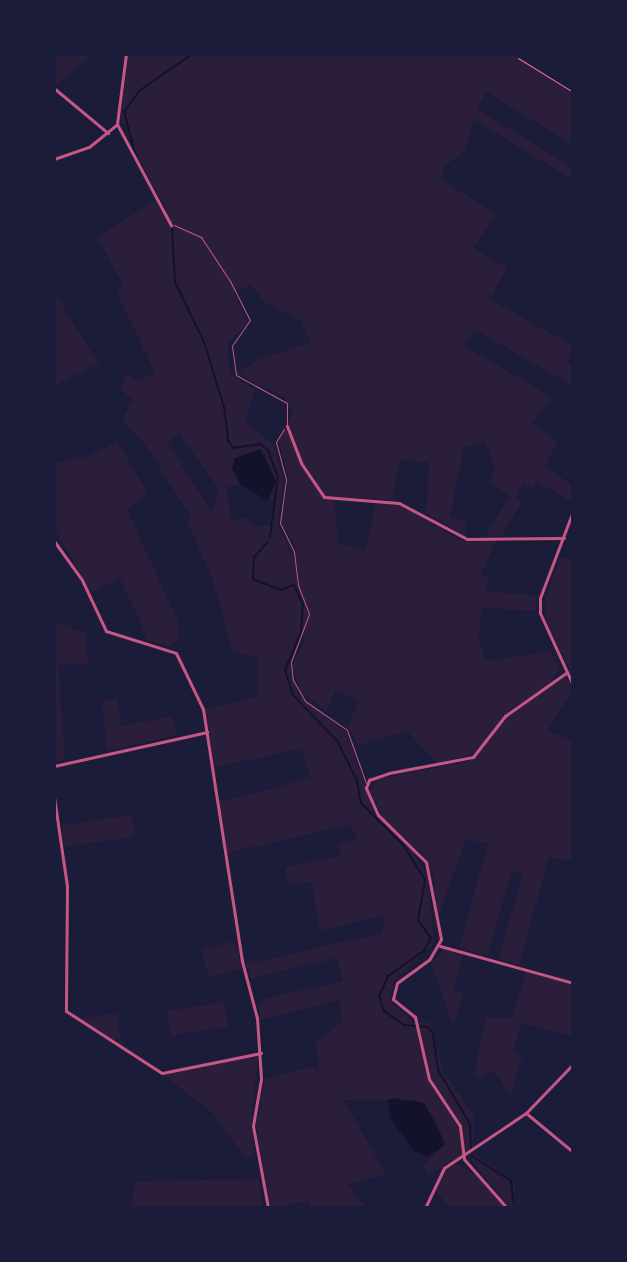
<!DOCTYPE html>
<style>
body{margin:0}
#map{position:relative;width:627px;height:1262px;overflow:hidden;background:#1b1b3a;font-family:Signika,sans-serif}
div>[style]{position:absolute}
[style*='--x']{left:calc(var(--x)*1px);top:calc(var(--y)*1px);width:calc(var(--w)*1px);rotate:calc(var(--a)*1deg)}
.green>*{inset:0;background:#2a1e3b;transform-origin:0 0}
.water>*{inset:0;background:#12122b}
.stream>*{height:2px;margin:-1px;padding:0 1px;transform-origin:1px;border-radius:1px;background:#12122b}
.path>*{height:1px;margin:-0.5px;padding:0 0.5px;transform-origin:0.5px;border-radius:0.5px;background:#ff6b9d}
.service>*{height:1px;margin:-0.5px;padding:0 0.5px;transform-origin:0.5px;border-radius:0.5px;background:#c65784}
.minor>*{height:3px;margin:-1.5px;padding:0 1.5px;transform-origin:1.5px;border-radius:1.5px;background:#c65784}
span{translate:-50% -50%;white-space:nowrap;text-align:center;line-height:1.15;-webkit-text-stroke:7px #1b1b3a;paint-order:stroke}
.frame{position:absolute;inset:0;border:56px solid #1b1b3a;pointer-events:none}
</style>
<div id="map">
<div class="green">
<i style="clip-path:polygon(54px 54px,93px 54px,54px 87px)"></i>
<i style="clip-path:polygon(evenodd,128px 54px,512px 54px,573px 91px,573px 145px,487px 92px,477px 109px,573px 168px,573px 180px,473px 119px,466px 150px,446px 165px,440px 179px,497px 214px,473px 248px,507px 268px,490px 299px,573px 346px,568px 362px,573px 366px,573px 386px,474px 329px,464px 346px,552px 397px,532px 424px,558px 441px,545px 467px,573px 485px,571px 502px,537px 481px,533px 488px,523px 484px,516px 499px,521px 503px,502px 536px,485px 537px,510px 495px,490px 484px,495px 466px,485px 443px,464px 447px,460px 466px,450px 517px,465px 522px,466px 537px,426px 513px,429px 462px,399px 460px,393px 500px,334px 497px,338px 543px,365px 551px,376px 503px,401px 505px,460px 540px,496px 541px,480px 576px,488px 577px,487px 591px,538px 596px,535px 611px,482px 608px,479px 638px,486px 661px,550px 651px,559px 668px,547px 688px,566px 678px,573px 689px,547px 731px,573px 740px,573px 862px,549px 857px,519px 965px,498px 959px,523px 873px,512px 871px,487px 956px,459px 948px,488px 844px,466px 839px,437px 920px,434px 879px,425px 857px,384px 819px,369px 791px,377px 779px,466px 762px,486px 747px,483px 744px,472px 755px,437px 763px,407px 731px,359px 745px,348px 728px,358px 700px,335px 690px,327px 711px,301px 693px,293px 665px,305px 640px,302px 636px,290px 661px,298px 696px,346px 732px,376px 817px,411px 848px,428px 877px,434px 944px,394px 980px,390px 1001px,414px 1023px,431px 1023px,444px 1073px,474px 1116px,473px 1148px,428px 1176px,423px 1165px,445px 1144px,434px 1116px,415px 1100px,344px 1100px,386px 1174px,347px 1184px,367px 1208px,310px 1208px,309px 1201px,271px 1208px,256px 1126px,265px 1079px,310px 1067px,319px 1071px,316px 1043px,342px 1021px,339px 1000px,260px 1020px,258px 1004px,263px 999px,343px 981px,337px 958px,251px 979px,246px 964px,382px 933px,385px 916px,320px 930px,311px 882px,289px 885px,285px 868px,341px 855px,337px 846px,357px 838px,349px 825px,227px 853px,219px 802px,311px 778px,301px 749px,215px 767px,205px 709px,258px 697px,257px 658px,233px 652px,212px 577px,187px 522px,191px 517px,146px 446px,122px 419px,133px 400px,120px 389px,126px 373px,136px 381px,155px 373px,116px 292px,124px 286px,97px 237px,158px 199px,121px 118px,128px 54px,250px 285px,267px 304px,301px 320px,311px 343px,261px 358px,236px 373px,284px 397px,293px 413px,278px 439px,289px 479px,281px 522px,296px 548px,292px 553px,278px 525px,283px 481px,274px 446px,245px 421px,255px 390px,232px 375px,228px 360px,228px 343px,248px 323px,234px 293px,250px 285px,128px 54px,179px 434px,219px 489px,212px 512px,167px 442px,179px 434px,128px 54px,264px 453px,276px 481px,268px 501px,273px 501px,270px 526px,253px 526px,250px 517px,231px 520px,226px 487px,240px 484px,264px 453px)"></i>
<i style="clip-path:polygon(54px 292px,99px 364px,54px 386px)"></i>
<i style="clip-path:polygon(117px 441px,148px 493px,127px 509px,178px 622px,179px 637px,171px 647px,149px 641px,120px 579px,91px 592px,54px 528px,54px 464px,91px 455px)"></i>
<i style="clip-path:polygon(560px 558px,573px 560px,573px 678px,545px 616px,546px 597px)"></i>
<i style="clip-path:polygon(54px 621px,86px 634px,88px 665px,58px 663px,65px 760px,54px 762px)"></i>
<i style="clip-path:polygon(117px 698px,121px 726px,172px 716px,177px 735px,107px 751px,102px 701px)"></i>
<i style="left:132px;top:815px;width:22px;height:71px;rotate:82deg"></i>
<i style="left:235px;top:941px;width:28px;height:35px;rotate:75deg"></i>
<i style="clip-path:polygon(446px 948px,464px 953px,453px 990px,464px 994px,453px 1026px,431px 962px)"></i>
<i style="clip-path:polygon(526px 971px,573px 985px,573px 1036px,521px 1023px,513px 1052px,522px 1056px,511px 1098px,495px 1071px,477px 1080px,474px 1074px,486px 1017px,512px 1019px)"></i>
<i style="left:224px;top:1002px;width:25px;height:58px;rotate:81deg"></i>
<i style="clip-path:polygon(117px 1013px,122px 1045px,80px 1019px)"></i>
<i style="clip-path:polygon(258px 1056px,251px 1123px,254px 1156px,243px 1155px,213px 1113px,163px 1075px)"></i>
<i style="clip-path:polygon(475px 1154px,516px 1184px,511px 1208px,470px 1159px)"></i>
<i style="clip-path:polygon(457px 1163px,489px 1184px,504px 1208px,450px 1208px,436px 1191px,444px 1172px)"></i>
<i style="clip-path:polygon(258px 1179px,263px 1208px,131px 1208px,136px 1181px)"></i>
</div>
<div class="water">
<i style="clip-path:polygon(260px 449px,276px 481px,268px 501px,240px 484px,232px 468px,235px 458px)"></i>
<i style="clip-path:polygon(393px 1098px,424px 1103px,445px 1144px,428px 1157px,414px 1151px,390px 1118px,388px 1100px)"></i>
</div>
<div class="stream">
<i style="--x:136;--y:157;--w:47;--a:-104.9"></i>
<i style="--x:124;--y:112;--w:26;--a:-54"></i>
<i style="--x:139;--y:91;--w:65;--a:-34.9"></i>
<i style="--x:139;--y:163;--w:54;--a:61"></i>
<i style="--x:172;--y:227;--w:55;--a:86.9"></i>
<i style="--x:175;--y:282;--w:67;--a:64.2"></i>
<i style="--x:204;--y:342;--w:68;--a:72.9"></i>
<i style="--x:224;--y:407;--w:34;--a:83"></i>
<i style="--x:228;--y:441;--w:9;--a:54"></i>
<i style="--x:233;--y:448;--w:27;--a:-8"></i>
<i style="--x:260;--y:444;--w:10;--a:37"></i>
<i style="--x:268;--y:450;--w:29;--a:70"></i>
<i style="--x:278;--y:477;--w:61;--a:97.6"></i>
<i style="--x:268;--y:542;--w:21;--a:133"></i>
<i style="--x:254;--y:557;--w:22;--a:93"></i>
<i style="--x:253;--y:579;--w:29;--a:22"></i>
<i style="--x:280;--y:590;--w:15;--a:-20"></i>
<i style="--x:294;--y:585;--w:21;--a:65"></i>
<i style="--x:303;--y:604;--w:28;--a:94"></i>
<i style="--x:301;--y:632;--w:41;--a:112.8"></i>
<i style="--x:285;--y:670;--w:26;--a:72"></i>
<i style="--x:293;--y:695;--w:65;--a:46.2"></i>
<i style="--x:338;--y:742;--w:43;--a:64"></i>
<i style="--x:357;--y:781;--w:22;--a:80"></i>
<i style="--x:361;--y:803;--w:61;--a:45"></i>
<i style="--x:404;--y:846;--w:40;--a:58"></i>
<i style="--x:425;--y:880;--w:41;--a:99.9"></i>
<i style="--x:418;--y:920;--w:22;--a:54"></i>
<i style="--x:431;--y:938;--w:15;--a:118"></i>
<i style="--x:424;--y:951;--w:44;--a:145.2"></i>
<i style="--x:388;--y:976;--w:22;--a:114"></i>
<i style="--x:379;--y:996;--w:16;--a:72"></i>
<i style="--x:384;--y:1011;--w:24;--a:35"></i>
<i style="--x:404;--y:1025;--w:24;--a:5"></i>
<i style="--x:428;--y:1027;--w:9;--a:54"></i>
<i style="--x:433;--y:1034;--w:36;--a:82"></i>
<i style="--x:438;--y:1070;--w:63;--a:59.3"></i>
<i style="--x:470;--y:1124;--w:26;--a:88"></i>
<i style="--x:472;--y:1156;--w:46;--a:32.7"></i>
<i style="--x:511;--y:1181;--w:20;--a:84"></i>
</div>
<div class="path">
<i style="--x:518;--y:58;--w:65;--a:31.7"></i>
</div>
<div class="service">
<i style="--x:174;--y:225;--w:30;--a:24"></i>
<i style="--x:201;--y:237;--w:53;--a:56.6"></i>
<i style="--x:230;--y:281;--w:44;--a:62.9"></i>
<i style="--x:250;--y:320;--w:32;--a:125"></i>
<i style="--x:232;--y:346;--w:29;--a:82"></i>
<i style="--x:236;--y:375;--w:58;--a:28.8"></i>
<i style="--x:287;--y:403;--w:22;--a:90"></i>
<i style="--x:284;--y:429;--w:15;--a:122"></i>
<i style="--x:276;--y:442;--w:39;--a:75"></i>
<i style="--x:286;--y:480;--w:43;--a:97.9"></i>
<i style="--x:280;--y:523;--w:32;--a:64"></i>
<i style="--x:294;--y:552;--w:33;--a:83"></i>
<i style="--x:298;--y:585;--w:31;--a:69"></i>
<i style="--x:309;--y:614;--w:51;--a:110.6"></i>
<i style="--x:291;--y:662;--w:18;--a:84"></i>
<i style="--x:293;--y:680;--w:24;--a:60"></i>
<i style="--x:305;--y:701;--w:51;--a:34.6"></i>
<i style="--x:347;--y:730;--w:56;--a:70.3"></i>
</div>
<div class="minor">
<i style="--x:55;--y:89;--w:69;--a:39.7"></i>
<i style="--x:117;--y:124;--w:115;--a:61.9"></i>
<i style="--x:54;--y:159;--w:37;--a:-19"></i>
<i style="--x:89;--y:147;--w:36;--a:-39"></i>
<i style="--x:117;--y:124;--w:71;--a:-82.7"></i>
<i style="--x:287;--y:426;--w:40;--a:69"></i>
<i style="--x:301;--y:463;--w:41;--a:55.9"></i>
<i style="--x:324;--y:497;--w:75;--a:4.6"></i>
<i style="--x:399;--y:503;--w:77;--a:27.9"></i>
<i style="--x:467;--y:539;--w:97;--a:-0.6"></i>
<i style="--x:573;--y:511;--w:93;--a:110.8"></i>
<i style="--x:540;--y:598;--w:15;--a:90"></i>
<i style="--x:540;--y:613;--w:79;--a:65.4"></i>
<i style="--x:54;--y:541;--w:48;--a:54.3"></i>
<i style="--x:82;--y:580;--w:56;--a:64.8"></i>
<i style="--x:106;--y:631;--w:73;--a:17.4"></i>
<i style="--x:176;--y:653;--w:62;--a:64.3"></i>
<i style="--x:203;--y:709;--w:255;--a:81.2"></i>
<i style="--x:242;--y:961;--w:59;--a:75.3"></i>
<i style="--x:257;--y:1018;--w:61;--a:86.2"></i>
<i style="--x:261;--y:1079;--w:48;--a:99.7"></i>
<i style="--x:253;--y:1126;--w:83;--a:79.6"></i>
<i style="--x:54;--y:766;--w:157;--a:-12.5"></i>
<i style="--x:54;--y:797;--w:90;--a:81.7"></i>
<i style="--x:67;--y:886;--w:125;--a:90.5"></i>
<i style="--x:66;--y:1011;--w:114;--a:32.9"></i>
<i style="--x:162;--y:1073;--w:101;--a:-11.4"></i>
<i style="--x:440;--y:946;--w:138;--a:15.5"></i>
<i style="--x:526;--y:1113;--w:61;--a:39.7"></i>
<i style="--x:425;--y:1208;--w:44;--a:-64.6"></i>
<i style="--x:444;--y:1168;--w:99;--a:-33.9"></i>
<i style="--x:526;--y:1113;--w:68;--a:-46.2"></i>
<i style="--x:507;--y:1208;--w:65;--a:-131.3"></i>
<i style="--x:464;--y:1159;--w:33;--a:-97"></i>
<i style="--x:460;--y:1126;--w:56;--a:-123.4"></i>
<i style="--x:429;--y:1079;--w:64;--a:-102.7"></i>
<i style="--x:415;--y:1017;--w:28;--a:-141"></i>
<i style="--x:393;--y:999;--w:16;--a:-76"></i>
<i style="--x:397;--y:983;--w:39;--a:-36"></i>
<i style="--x:429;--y:960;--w:24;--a:-60"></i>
<i style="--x:441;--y:939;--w:78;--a:-101"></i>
<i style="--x:426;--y:862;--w:67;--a:-135.6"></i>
<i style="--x:378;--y:815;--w:30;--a:-114"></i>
<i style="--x:366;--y:788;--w:9;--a:-69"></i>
<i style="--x:369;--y:780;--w:21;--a:-19"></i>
<i style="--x:389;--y:773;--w:86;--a:-10.8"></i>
<i style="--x:473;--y:757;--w:52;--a:-52"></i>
<i style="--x:505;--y:716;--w:75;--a:-35.2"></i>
</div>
<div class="frame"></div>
</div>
